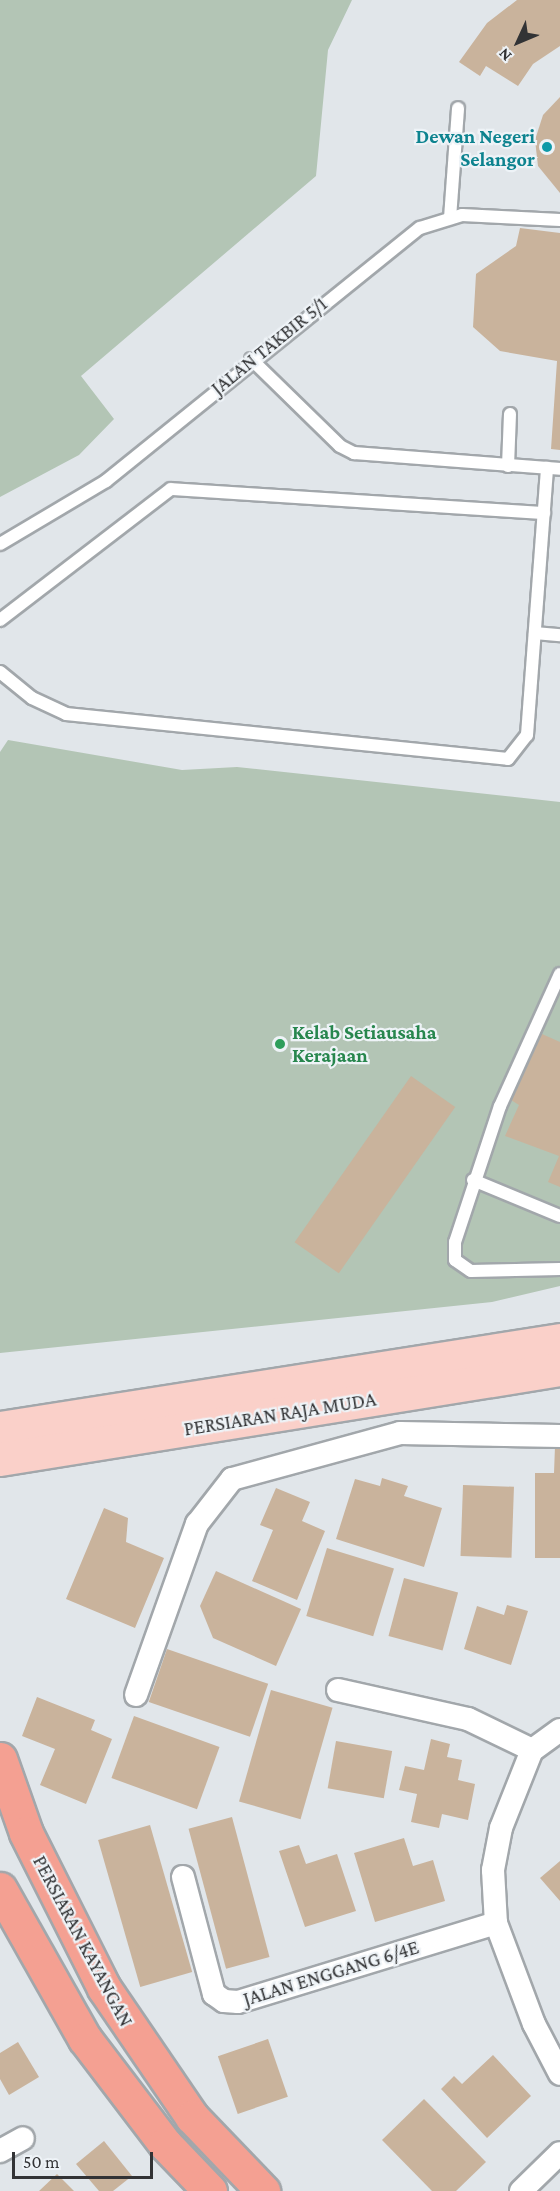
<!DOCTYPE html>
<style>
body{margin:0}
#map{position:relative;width:560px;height:2191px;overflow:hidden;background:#e1e6ea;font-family:"Crimson Pro",serif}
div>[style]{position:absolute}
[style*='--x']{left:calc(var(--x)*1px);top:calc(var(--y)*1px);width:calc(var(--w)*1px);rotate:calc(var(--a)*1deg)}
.green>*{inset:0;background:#b3c5b5}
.building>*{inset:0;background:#c9b39c;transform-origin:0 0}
.roads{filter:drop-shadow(2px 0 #a2a7ab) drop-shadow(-2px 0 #a2a7ab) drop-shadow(0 2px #a2a7ab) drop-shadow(0 -2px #a2a7ab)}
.lane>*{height:12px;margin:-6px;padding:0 6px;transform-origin:6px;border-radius:6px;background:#fff}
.street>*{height:22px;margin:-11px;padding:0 11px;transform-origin:11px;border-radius:11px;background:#fff}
.secondary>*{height:33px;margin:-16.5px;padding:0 16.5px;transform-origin:16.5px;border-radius:16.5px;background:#fad0c9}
.primary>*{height:33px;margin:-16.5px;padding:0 16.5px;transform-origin:16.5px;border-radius:16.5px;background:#f4a092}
.dots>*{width:16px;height:16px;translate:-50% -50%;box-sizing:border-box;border:3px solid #eef3f7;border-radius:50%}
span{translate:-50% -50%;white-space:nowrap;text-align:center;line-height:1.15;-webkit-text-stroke:4.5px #eef3f7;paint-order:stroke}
.culture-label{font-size:20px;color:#0d838f;font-weight:700}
.right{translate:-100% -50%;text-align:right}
.street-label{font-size:20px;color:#323335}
.leisure-label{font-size:20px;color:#27864d;font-weight:700}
.left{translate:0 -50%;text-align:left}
.north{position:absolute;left:488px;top:12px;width:60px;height:60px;-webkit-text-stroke:4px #eef3f7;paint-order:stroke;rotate:226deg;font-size:16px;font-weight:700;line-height:24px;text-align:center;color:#323335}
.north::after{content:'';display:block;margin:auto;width:21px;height:27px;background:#323335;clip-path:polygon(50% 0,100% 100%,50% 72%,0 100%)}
.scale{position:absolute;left:12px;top:2152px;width:141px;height:27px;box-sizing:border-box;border:3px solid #323335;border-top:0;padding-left:8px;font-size:18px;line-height:21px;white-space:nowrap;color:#323335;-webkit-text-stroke:4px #eef3f7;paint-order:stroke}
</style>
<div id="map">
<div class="green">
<i style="clip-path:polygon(0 0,352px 0,328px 50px,316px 176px,81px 376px,114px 419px,79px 455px,0 497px)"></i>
<i style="clip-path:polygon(8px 740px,182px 770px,237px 767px,560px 802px,560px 1286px,492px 1302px,0 1353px,0 752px)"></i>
</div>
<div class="building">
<i style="clip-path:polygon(517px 0,560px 0,560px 46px,533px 64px,518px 86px,486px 66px,480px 76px,459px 62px,487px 23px)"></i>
<i style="clip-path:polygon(560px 97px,560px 193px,538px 166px,535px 140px,543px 115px)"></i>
<i style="clip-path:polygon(520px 228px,560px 233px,560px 450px,551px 449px,557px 361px,500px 351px,473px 327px,476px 274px,516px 246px)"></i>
<i style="clip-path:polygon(542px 1034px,560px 1042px,560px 1187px,548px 1182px,559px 1156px,505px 1136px,519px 1105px,511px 1100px)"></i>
<i style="left:411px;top:1076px;width:54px;height:203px;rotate:35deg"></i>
<i style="clip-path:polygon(555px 1446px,560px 1446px,560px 1558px,535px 1558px,535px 1473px,554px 1473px)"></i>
<i style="clip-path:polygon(382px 1478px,408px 1486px,404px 1496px,442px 1508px,424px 1567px,336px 1539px,355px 1479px,380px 1486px)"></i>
<i style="left:463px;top:1485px;width:51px;height:71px;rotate:2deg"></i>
<i style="clip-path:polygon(276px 1488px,310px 1502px,302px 1521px,325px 1531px,297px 1600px,252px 1581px,273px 1530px,260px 1525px)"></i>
<i style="clip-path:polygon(104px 1508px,128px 1518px,126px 1542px,164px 1558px,135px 1628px,66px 1599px)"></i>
<i style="left:327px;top:1548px;width:70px;height:71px;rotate:17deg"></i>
<i style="clip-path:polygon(216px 1571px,301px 1609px,276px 1666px,213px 1638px,200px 1606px)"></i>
<i style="left:404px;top:1578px;width:56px;height:60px;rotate:15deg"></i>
<i style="clip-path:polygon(507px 1605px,528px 1611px,511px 1665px,464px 1649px,477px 1606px,504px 1615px)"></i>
<i style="left:167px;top:1649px;width:107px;height:56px;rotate:19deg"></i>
<i style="left:271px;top:1690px;width:64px;height:116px;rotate:16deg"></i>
<i style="clip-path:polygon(37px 1697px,95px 1720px,91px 1730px,112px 1739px,86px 1804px,40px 1785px,55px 1749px,22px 1736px)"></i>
<i style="left:134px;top:1716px;width:91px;height:66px;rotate:20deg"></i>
<i style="clip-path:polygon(431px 1739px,450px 1744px,447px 1757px,462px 1760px,458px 1780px,475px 1784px,468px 1820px,442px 1814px,439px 1828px,411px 1822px,417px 1794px,399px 1790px,405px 1766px,424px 1770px)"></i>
<i style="left:336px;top:1741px;width:57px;height:48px;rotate:10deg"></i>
<i style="left:232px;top:1817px;width:145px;height:45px;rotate:75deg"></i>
<i style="left:150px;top:1825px;width:153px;height:54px;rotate:74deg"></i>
<i style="clip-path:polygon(404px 1838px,413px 1866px,433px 1860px,445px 1901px,375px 1922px,354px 1853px)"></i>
<i style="clip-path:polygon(299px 1845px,306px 1864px,337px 1854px,356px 1911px,305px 1927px,279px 1851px)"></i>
<i style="clip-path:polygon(560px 1861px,560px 1901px,540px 1878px)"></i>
<i style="left:268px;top:2039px;width:61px;height:53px;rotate:71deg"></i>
<i style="clip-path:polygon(18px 2042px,39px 2077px,9px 2095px,0 2079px,0 2053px)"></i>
<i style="clip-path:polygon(493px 2055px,531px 2096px,487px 2138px,441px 2089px,454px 2076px,462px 2084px)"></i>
<i style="clip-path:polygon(424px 2099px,486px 2162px,456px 2191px,432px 2191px,382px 2140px)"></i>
<i style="clip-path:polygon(104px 2141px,132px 2176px,113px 2191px,99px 2191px,76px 2164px)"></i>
<i style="clip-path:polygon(57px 2174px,74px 2191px,39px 2191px)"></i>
</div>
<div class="roads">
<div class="lane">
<i style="--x:450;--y:218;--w:110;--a:-85.8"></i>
<i style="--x:251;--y:359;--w:124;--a:44.3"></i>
<i style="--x:340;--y:446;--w:16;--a:27"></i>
<i style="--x:354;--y:453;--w:207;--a:4.4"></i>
<i style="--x:508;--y:466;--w:52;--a:-87.8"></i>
<i style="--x:0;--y:544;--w:123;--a:-30.7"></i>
<i style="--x:106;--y:481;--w:403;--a:-38.9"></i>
<i style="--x:420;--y:228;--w:44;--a:-17.2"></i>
<i style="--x:462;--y:215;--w:98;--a:2.9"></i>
<i style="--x:0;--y:620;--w:215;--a:-37.5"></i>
<i style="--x:171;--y:489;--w:374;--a:3.7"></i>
<i style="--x:535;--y:633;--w:25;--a:5"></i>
<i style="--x:0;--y:672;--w:41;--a:39.1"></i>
<i style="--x:32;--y:698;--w:38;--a:25"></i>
<i style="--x:66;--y:714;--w:444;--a:5.8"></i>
<i style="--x:508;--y:759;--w:31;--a:-52"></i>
<i style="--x:527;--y:735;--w:268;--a:-85.7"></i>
<i style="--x:560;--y:974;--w:145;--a:114.4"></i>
<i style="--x:500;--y:1106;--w:143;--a:108.3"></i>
<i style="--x:455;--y:1242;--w:18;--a:90"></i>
<i style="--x:455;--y:1260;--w:19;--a:35"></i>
<i style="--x:471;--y:1271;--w:89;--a:-1.3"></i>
<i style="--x:473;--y:1180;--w:94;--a:22.5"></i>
</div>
<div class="street">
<i style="--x:338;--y:1690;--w:133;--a:12.6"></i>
<i style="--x:468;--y:1719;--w:71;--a:25.8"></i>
<i style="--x:136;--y:1695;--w:182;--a:-70.4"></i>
<i style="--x:197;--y:1524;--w:57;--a:-52.1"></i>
<i style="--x:232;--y:1479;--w:174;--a:-15.3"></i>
<i style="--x:400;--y:1433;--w:160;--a:1.1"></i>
<i style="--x:560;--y:1730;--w:34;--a:144"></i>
<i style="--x:532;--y:1750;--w:84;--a:111.7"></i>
<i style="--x:501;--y:1828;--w:43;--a:100.8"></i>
<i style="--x:493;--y:1870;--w:53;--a:86.8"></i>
<i style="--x:496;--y:1923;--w:108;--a:69.4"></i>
<i style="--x:534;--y:2024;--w:56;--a:62.5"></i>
<i style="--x:183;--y:1877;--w:121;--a:75.2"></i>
<i style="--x:214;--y:1994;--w:12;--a:35"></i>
<i style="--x:224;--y:2001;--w:14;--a:4"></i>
<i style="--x:238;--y:2002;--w:270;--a:-17"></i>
<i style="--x:0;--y:2151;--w:26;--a:-29"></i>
<i style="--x:521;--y:2191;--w:54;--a:-44.3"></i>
</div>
<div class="secondary">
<i style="--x:0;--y:1428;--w:567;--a:-8.93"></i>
<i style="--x:0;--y:1459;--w:567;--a:-9.13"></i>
</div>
<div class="primary">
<i style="--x:0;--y:1759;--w:78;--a:70.6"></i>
<i style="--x:26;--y:1833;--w:174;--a:63.3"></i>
<i style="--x:104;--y:1988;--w:156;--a:55.7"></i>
<i style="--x:192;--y:2117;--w:103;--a:46.2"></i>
<i style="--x:0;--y:1889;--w:172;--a:60.5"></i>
<i style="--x:85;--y:2039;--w:132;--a:52.7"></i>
<i style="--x:165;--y:2144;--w:65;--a:46.2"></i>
</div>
</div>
<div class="dots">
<i style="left:547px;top:147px;background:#0f9aa8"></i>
<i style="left:280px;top:1044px;background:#2e9e5b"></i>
</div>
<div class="culture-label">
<span class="right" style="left:535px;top:148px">Dewan Negeri<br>Selangor</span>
</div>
<div class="street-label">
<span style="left:269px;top:346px;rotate:-39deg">JALAN TAKBIR 5/1</span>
<span style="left:280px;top:1414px;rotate:-9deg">PERSIARAN RAJA MUDA</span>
<span style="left:83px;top:1941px;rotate:62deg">PERSIARAN KAYANGAN</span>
<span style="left:331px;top:1973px;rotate:-17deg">JALAN ENGGANG 6/4E</span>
</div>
<div class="leisure-label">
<span class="left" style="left:292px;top:1044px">Kelab Setiausaha<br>Kerajaan</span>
</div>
<div class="north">N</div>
<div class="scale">50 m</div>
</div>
